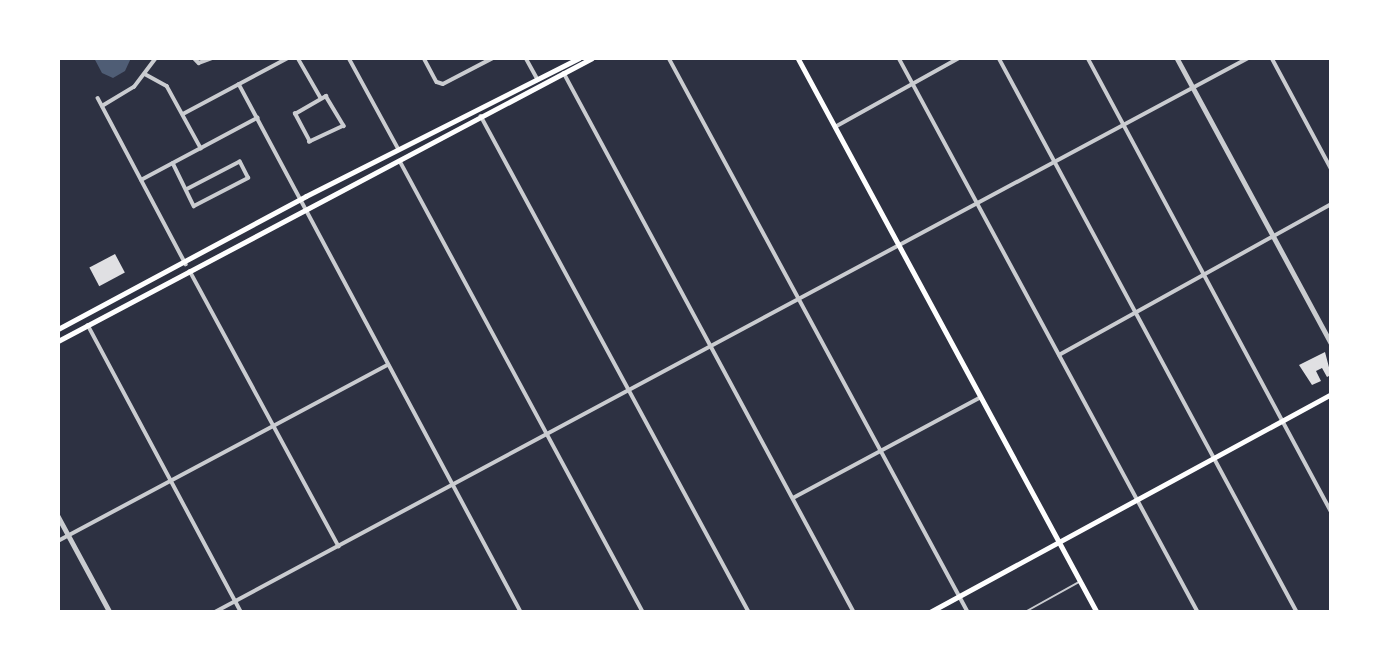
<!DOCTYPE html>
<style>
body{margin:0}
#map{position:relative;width:1389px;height:670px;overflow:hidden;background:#2d3142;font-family:Rubik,sans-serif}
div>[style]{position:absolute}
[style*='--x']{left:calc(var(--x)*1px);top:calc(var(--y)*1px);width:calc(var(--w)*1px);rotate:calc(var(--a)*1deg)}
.water>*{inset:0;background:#4f5d75}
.building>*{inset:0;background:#e0e0e3;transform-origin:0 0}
.service>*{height:2px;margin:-1px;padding:0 1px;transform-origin:1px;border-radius:1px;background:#caccd0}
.minor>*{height:3.5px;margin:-1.75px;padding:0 1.75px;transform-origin:1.75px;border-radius:1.75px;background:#caccd0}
.tertiary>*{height:4.5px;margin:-2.25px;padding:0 2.25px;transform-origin:2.25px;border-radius:2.25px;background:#caccd0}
.secondary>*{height:4.5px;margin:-2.25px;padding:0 2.25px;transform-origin:2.25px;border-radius:2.25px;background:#fff}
.primary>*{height:5px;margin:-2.5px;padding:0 2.5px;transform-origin:2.5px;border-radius:2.5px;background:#fff}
span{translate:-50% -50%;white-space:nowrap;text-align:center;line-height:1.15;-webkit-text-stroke:7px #fff;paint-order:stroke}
.frame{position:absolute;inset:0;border:60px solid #fff;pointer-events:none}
</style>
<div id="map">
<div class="water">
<i style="clip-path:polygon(94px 58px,131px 58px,125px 71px,113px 78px,102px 73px)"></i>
</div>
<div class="building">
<i style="left:115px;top:254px;width:21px;height:29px;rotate:62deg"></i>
<i style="clip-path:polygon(1325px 352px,1331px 375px,1327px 377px,1322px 368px,1316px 371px,1321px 381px,1312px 385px,1299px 365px)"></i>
</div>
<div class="service">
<i style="--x:1025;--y:612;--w:62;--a:-29.1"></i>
</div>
<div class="minor">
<i style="--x:194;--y:58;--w:7;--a:45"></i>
<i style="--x:199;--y:63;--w:14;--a:-21"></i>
<i style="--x:298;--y:58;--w:46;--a:60.1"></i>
<i style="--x:349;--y:58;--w:102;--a:61.4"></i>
<i style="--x:424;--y:58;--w:27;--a:62"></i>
<i style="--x:437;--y:82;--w:6;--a:18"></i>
<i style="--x:443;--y:84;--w:56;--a:-27.5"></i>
<i style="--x:526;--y:58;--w:25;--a:61"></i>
<i style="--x:669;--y:58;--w:630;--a:61.64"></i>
<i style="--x:899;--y:58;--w:630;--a:61.64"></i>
<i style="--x:999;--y:58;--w:629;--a:61.72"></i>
<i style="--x:1088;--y:58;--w:514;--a:61.79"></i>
<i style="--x:1272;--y:58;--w:125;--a:61.8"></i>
<i style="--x:564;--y:73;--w:612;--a:61.72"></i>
<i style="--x:145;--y:74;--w:25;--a:29"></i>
<i style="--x:167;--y:86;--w:71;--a:61.3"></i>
<i style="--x:239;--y:84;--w:599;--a:61.89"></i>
<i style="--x:326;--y:96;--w:35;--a:59"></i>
<i style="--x:344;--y:126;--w:38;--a:155"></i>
<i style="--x:310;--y:142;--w:32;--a:-118"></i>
<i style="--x:295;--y:114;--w:36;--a:-30"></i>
<i style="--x:98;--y:98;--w:188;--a:62.1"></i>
<i style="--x:102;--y:106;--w:37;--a:-31"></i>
<i style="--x:134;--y:87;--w:36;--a:-53"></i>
<i style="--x:183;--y:114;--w:119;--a:-28.1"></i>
<i style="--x:481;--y:116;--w:564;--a:61.62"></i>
<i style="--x:835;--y:127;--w:142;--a:-29.1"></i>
<i style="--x:400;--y:161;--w:512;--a:61.68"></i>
<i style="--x:173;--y:163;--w:48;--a:64"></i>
<i style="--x:194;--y:206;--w:61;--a:-27.4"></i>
<i style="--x:248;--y:178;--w:18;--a:-117"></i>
<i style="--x:240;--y:162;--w:59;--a:152.6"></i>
<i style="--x:141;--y:180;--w:132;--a:-28.1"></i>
<i style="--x:190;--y:271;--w:313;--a:61.6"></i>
<i style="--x:88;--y:325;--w:325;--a:61.9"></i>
<i style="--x:1059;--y:355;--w:311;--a:-29"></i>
<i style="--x:793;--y:498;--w:213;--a:-28.2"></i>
<i style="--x:58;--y:541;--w:374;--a:-28.1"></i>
<i style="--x:215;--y:612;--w:1172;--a:-28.2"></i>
</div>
<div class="tertiary">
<i style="--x:1177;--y:58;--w:324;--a:61.6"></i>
<i style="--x:58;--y:516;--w:109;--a:61.6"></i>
</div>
<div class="secondary">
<i style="--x:798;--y:58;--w:630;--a:61.64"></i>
<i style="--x:930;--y:612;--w:456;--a:-28.5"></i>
</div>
<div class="primary">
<i style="--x:58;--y:329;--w:281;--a:-28.2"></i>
<i style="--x:306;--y:196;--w:306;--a:-26.8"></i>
<i style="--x:58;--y:341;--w:604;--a:-27.92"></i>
</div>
<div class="frame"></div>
</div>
